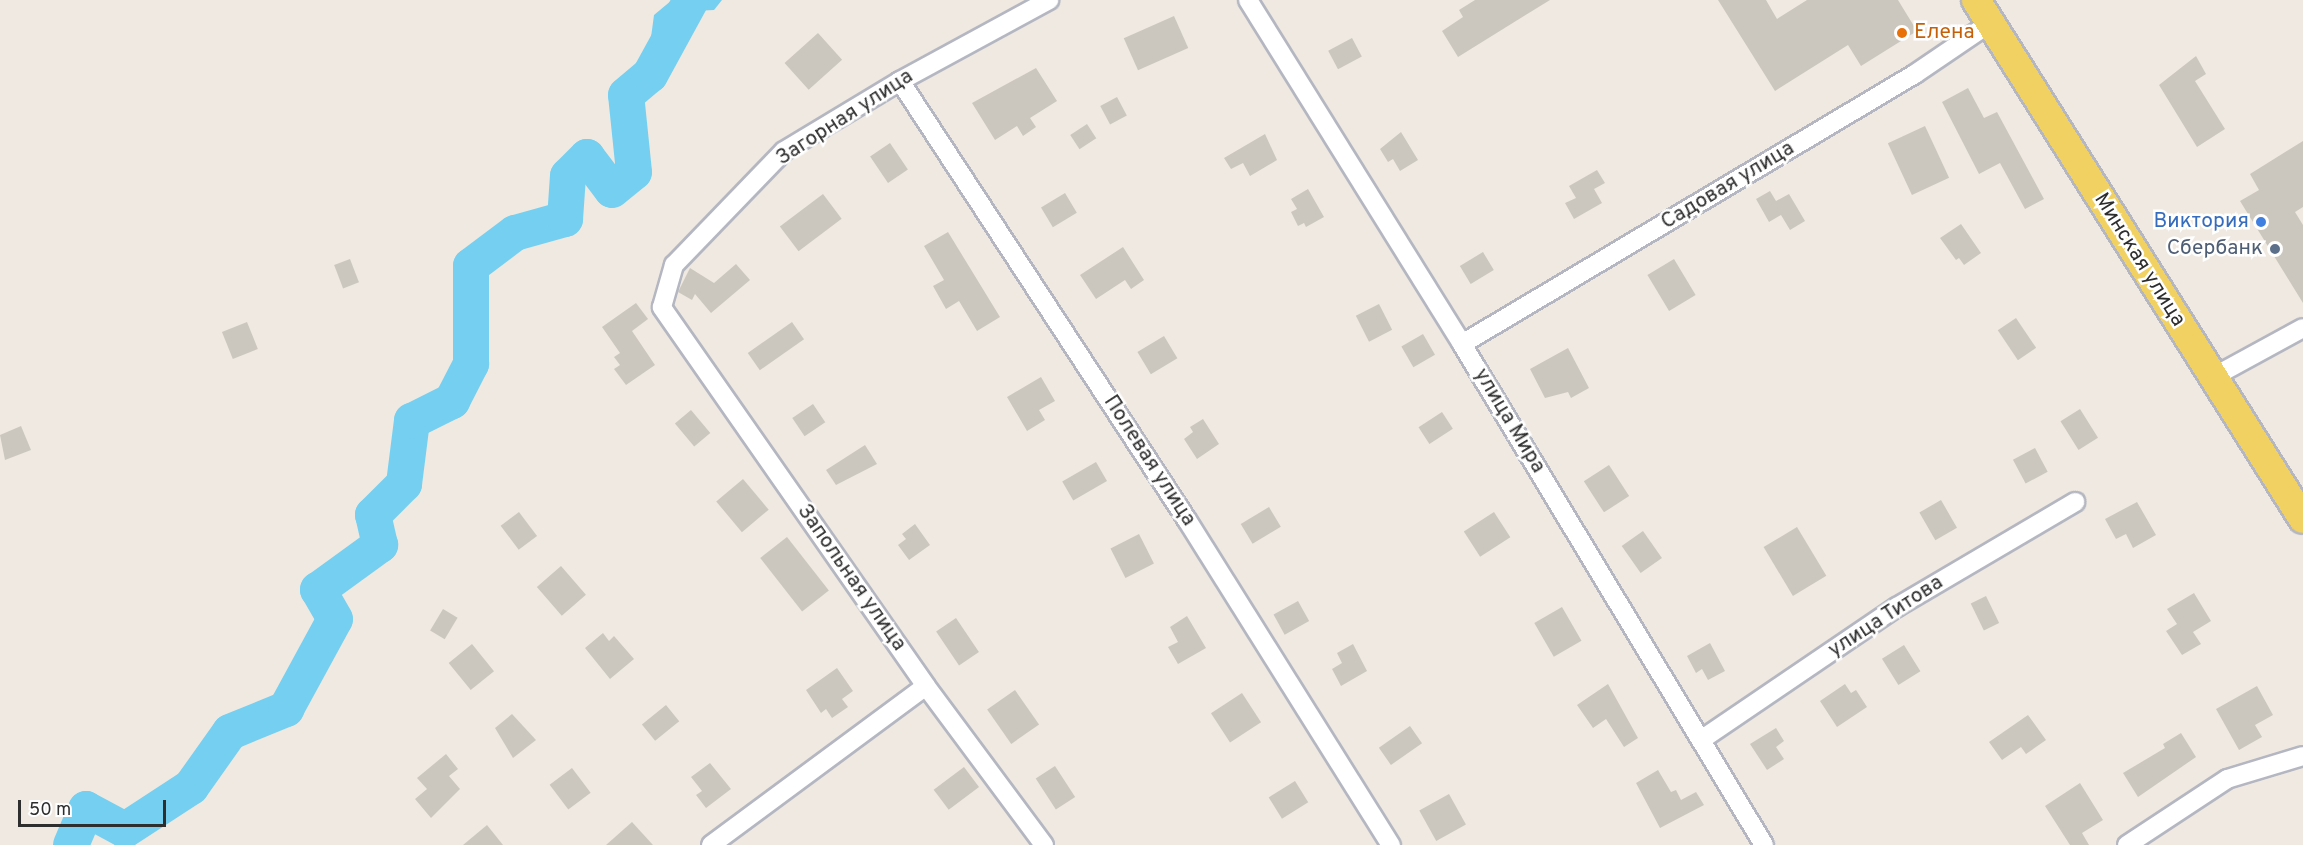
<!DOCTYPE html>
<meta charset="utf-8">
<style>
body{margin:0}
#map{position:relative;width:2303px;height:845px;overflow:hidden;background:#efe9e1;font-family:Overpass,sans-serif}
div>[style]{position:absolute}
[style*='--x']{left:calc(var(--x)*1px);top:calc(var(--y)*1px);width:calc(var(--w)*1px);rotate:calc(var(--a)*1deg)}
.water>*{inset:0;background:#75cff0}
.river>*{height:36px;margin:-18px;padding:0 18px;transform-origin:18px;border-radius:18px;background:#75cff0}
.building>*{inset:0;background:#cbc7bf;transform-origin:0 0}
.roads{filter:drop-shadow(2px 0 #b4b7c1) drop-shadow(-2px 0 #b4b7c1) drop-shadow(0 2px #b4b7c1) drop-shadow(0 -2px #b4b7c1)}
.street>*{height:18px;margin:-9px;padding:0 9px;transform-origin:9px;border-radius:9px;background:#fff}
.primary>*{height:28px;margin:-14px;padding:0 14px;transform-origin:14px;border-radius:14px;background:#f2d163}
.dots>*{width:16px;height:16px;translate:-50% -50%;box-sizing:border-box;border:3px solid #fff;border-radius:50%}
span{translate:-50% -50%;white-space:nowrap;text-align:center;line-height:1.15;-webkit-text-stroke:5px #fff;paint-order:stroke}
.food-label{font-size:21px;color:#c56008}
.left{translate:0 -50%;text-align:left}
.street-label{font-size:21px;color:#2e2e2e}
.shop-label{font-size:21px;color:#366cbe}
.right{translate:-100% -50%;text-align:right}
.service-label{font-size:21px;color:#4e5e75}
.scale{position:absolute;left:18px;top:800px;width:148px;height:27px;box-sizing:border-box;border:3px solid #2e2e2e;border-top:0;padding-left:8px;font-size:18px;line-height:21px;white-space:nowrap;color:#2e2e2e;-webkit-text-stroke:4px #fff;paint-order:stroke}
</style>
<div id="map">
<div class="water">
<i style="clip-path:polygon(672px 0,722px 0,714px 10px,693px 11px,662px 69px,648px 60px,654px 15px)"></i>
</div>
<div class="river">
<i style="--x:71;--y:845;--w:39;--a:-67"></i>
<i style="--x:86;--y:809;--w:44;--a:28.3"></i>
<i style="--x:125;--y:830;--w:79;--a:-33.1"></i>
<i style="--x:191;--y:787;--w:67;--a:-54.7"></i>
<i style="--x:230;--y:732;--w:61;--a:-22.3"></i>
<i style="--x:286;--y:709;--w:102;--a:-61.4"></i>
<i style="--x:335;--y:619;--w:34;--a:-120"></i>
<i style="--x:318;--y:590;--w:77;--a:-36"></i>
<i style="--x:380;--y:545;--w:31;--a:-103"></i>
<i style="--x:373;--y:515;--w:44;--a:-45"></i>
<i style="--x:404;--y:484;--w:64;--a:-82.8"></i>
<i style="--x:412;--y:421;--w:45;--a:-26.6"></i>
<i style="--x:452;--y:401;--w:42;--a:-62.8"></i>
<i style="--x:471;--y:364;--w:98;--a:-90"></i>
<i style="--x:471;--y:266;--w:55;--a:-36.9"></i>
<i style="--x:515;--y:233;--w:52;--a:-15.6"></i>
<i style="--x:565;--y:219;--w:43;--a:-86"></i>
<i style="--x:568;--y:176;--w:27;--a:-45"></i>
<i style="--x:587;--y:157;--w:41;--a:52.9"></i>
<i style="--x:612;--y:190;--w:28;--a:-39"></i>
<i style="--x:634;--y:172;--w:77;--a:-95.9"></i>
<i style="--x:626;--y:95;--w:31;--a:-40"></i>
<i style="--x:650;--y:75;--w:85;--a:-61.3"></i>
</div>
<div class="building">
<i style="clip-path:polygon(1475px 0,1550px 0,1458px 57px,1442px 31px,1463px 17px,1459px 10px)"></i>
<i style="clip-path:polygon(1718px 0,1766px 0,1777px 19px,1807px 0,1898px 0,1917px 31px,1861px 66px,1848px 45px,1775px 91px)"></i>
<i style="left:1174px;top:16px;width:35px;height:55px;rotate:66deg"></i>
<i style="left:818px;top:33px;width:36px;height:45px;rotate:48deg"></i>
<i style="left:1352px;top:38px;width:21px;height:27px;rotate:62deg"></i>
<i style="clip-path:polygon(2196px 56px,2206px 74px,2195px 81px,2225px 129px,2197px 147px,2159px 85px)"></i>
<i style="clip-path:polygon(1036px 68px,1057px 101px,1030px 118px,1036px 127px,1023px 136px,1017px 126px,995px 140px,972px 103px)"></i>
<i style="clip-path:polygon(1968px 88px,1984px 118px,1997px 112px,2044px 199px,2025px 209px,2000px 163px,1979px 174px,1942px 102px)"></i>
<i style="left:1117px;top:97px;width:21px;height:19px;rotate:62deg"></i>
<i style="left:1087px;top:124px;width:17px;height:20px;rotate:57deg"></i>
<i style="left:1925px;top:126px;width:57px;height:41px;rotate:65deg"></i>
<i style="clip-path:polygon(1401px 132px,1418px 160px,1400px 171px,1393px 159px,1388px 162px,1380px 149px)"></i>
<i style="clip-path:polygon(1265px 134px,1277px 160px,1250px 176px,1243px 163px,1231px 169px,1224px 158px)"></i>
<i style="clip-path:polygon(2303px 141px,2303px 207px,2295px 212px,2303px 225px,2303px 303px,2240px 201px,2259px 190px,2250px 174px)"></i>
<i style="left:890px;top:143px;width:32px;height:24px;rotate:56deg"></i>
<i style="clip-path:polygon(1597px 170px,1605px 183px,1594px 189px,1602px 203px,1574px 219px,1565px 203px,1576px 198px,1569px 186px)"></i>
<i style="clip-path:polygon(1308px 189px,1324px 217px,1306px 227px,1304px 223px,1298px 226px,1291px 212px,1297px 209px,1291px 199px)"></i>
<i style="clip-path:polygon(1770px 191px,1776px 201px,1789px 194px,1805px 221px,1790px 230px,1781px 215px,1769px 222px,1756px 199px)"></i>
<i style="left:1065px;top:193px;width:23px;height:28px;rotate:59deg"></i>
<i style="left:823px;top:194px;width:31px;height:54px;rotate:53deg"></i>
<i style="clip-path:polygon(1961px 224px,1981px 253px,1964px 265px,1959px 258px,1956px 260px,1940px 238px)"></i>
<i style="clip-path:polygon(948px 232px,1000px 317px,977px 331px,959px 301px,946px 309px,933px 286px,944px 280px,924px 246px)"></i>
<i style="clip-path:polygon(1123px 247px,1144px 280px,1131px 289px,1125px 280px,1096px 299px,1080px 275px)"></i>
<i style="left:1483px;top:252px;width:21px;height:27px;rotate:59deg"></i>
<i style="left:350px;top:259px;width:25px;height:17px;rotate:69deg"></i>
<i style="left:1674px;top:259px;width:42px;height:31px;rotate:59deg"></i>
<i style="clip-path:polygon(736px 264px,750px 280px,711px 313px,695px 294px,692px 300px,678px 292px,690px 268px,714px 283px)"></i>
<i style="clip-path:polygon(636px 303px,648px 319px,632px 331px,655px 365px,626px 385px,614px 369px,620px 365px,614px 357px,620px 353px,602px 327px)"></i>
<i style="left:1379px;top:304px;width:29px;height:26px;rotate:63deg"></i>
<i style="left:2016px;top:318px;width:36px;height:22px;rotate:56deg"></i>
<i style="left:247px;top:322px;width:29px;height:27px;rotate:68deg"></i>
<i style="left:792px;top:322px;width:21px;height:54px;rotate:55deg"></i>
<i style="left:1423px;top:334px;width:24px;height:25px;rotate:60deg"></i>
<i style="left:1164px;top:336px;width:26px;height:31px;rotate:59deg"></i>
<i style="clip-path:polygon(1568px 348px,1589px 388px,1571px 398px,1568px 392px,1545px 398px,1530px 369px)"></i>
<i style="clip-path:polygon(1041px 377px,1055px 401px,1039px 410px,1045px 420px,1027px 431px,1007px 397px)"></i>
<i style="left:813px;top:404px;width:22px;height:25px;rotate:56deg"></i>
<i style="left:2080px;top:409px;width:34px;height:23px;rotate:58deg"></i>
<i style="left:691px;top:410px;width:30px;height:21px;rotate:50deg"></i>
<i style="left:1442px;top:412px;width:20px;height:28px;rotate:57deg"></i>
<i style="clip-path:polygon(1203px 419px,1219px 444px,1197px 459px,1184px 439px,1193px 432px,1190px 427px)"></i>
<i style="clip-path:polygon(21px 426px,31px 450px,5px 460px,0 435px)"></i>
<i style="clip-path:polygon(865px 445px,877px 464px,836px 485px,826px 470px)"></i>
<i style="left:2035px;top:448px;width:27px;height:25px;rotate:62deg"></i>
<i style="left:1096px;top:462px;width:22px;height:39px;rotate:60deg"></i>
<i style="left:1609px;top:465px;width:37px;height:30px;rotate:57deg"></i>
<i style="left:743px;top:479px;width:40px;height:35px;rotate:50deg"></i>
<i style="left:1941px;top:500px;width:32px;height:25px;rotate:60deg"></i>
<i style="clip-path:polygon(2137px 502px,2156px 535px,2133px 548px,2126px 534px,2116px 539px,2105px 519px)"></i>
<i style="left:1269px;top:507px;width:23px;height:33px;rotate:59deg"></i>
<i style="left:519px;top:512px;width:30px;height:23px;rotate:53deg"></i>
<i style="left:1494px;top:512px;width:30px;height:36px;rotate:57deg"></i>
<i style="clip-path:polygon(915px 524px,930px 545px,909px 560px,898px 545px,906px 539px,902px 534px)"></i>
<i style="left:1797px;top:527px;width:57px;height:39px;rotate:59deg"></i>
<i style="left:1643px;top:531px;width:33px;height:26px;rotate:55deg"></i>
<i style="left:1139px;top:534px;width:33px;height:32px;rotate:63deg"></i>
<i style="left:787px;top:537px;width:68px;height:34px;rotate:52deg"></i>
<i style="left:561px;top:566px;width:38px;height:32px;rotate:49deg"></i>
<i style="clip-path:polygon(2194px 593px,2211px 621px,2193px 632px,2201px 644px,2182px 655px,2166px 631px,2177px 624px,2167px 609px)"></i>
<i style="left:1986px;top:596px;width:30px;height:17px;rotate:64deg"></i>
<i style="left:1298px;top:601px;width:23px;height:28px;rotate:61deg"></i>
<i style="left:1562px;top:607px;width:39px;height:32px;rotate:60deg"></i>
<i style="left:443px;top:609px;width:17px;height:25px;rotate:31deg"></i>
<i style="clip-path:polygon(1187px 616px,1206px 648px,1178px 664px,1168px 647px,1178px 642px,1170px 627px)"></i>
<i style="left:956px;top:618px;width:41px;height:24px;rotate:56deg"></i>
<i style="clip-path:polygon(603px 633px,609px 641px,614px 636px,634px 659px,610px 679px,585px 648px)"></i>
<i style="clip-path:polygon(1710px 643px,1725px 671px,1708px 680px,1702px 669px,1696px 673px,1687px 656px)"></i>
<i style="left:472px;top:644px;width:35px;height:30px;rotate:51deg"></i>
<i style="clip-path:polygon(1353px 644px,1367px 671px,1341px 686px,1332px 669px,1342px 663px,1337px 653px)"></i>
<i style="left:1904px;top:645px;width:31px;height:26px;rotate:58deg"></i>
<i style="clip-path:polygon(837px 668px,853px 691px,842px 699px,848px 707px,832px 718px,826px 709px,821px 713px,806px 690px)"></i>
<i style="clip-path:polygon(1608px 684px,1638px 738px,1624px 747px,1606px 719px,1593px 728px,1577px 705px)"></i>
<i style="clip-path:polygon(1845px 684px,1851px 693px,1856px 690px,1867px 707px,1837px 727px,1820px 701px)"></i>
<i style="clip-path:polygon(2257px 686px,2273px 715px,2255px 725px,2262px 737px,2239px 750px,2216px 709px)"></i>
<i style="left:1015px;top:690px;width:42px;height:34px;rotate:55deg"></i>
<i style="left:1242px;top:693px;width:35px;height:37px;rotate:57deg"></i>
<i style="left:666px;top:705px;width:21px;height:31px;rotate:51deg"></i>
<i style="clip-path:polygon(512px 714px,536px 740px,513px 758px,495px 728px)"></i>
<i style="clip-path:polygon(2028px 715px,2046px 740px,2026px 754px,2021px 747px,2002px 760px,1989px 742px)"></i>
<i style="left:1410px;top:726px;width:21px;height:38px;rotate:55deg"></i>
<i style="clip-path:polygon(1776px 728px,1784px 741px,1776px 747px,1784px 759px,1767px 770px,1750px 744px)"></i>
<i style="clip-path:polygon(2181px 733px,2196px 757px,2138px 797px,2123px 773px,2165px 748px,2163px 744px)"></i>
<i style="clip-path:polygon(446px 754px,458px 769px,449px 776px,460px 789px,431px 818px,415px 799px,427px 789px,417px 778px)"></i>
<i style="clip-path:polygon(710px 763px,731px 789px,706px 808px,696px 795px,702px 791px,691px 777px)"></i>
<i style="left:1055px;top:766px;width:37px;height:23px;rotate:57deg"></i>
<i style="left:964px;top:767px;width:25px;height:38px;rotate:53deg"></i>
<i style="left:572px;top:768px;width:31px;height:28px;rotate:53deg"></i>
<i style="clip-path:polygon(1658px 770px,1671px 792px,1676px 790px,1681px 800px,1696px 792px,1704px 805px,1660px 828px,1636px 783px)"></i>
<i style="left:1295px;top:781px;width:25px;height:31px;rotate:58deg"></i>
<i style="clip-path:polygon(2080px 783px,2103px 820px,2082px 833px,2089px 845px,2070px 845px,2045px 806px)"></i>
<i style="left:1449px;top:794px;width:35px;height:34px;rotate:61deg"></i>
<i style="clip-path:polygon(632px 822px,653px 845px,606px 845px)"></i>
<i style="clip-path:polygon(487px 825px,503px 845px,463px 845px)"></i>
</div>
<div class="roads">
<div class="street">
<i style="--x:1248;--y:0;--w:405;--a:58.1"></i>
<i style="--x:1462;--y:344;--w:585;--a:58.92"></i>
<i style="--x:900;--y:81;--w:524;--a:56.83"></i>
<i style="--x:1187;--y:520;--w:384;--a:57.9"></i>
<i style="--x:1462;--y:344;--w:527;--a:-30.8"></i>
<i style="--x:1915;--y:74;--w:91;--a:-34.2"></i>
<i style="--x:2213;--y:377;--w:102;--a:-28.6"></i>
<i style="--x:1701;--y:740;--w:237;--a:-34.2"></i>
<i style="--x:1897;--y:607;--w:207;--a:-30.5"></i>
<i style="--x:711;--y:845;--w:267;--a:-36.5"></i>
<i style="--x:1044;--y:845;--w:198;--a:-126.6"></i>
<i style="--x:926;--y:686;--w:462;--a:-124.9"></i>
<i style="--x:662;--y:307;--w:44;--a:-74.1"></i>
<i style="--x:674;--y:265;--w:158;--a:-46"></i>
<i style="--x:784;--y:151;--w:135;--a:-31.1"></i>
<i style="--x:900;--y:81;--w:170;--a:-28.5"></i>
<i style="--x:2127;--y:845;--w:120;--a:-33.4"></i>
<i style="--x:2227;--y:779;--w:79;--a:-16.8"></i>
</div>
<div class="primary">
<i style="--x:1976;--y:0;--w:613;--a:57.79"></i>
</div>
</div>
<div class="dots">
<i style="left:1902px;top:33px;background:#e8710a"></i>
<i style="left:2261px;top:222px;background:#3f7fe0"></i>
<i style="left:2275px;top:249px;background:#5c6f8a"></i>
</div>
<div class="food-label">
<span class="left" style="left:1914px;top:33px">Елена</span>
</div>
<div class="street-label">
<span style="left:845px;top:118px;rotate:-33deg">Загорная улица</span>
<span style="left:1728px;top:186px;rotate:-31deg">Садовая улица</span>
<span style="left:2139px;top:260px;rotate:58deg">Минская улица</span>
<span style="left:1509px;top:421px;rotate:59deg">улица Мира</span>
<span style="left:1149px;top:461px;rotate:57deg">Полевая улица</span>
<span style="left:851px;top:578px;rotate:55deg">Запольная улица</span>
<span style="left:1886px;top:617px;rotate:-33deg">улица Титова</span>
</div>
<div class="shop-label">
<span class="right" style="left:2249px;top:222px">Виктория</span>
</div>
<div class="service-label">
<span class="right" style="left:2263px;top:249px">Сбербанк</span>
</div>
<div class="scale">50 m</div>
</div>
